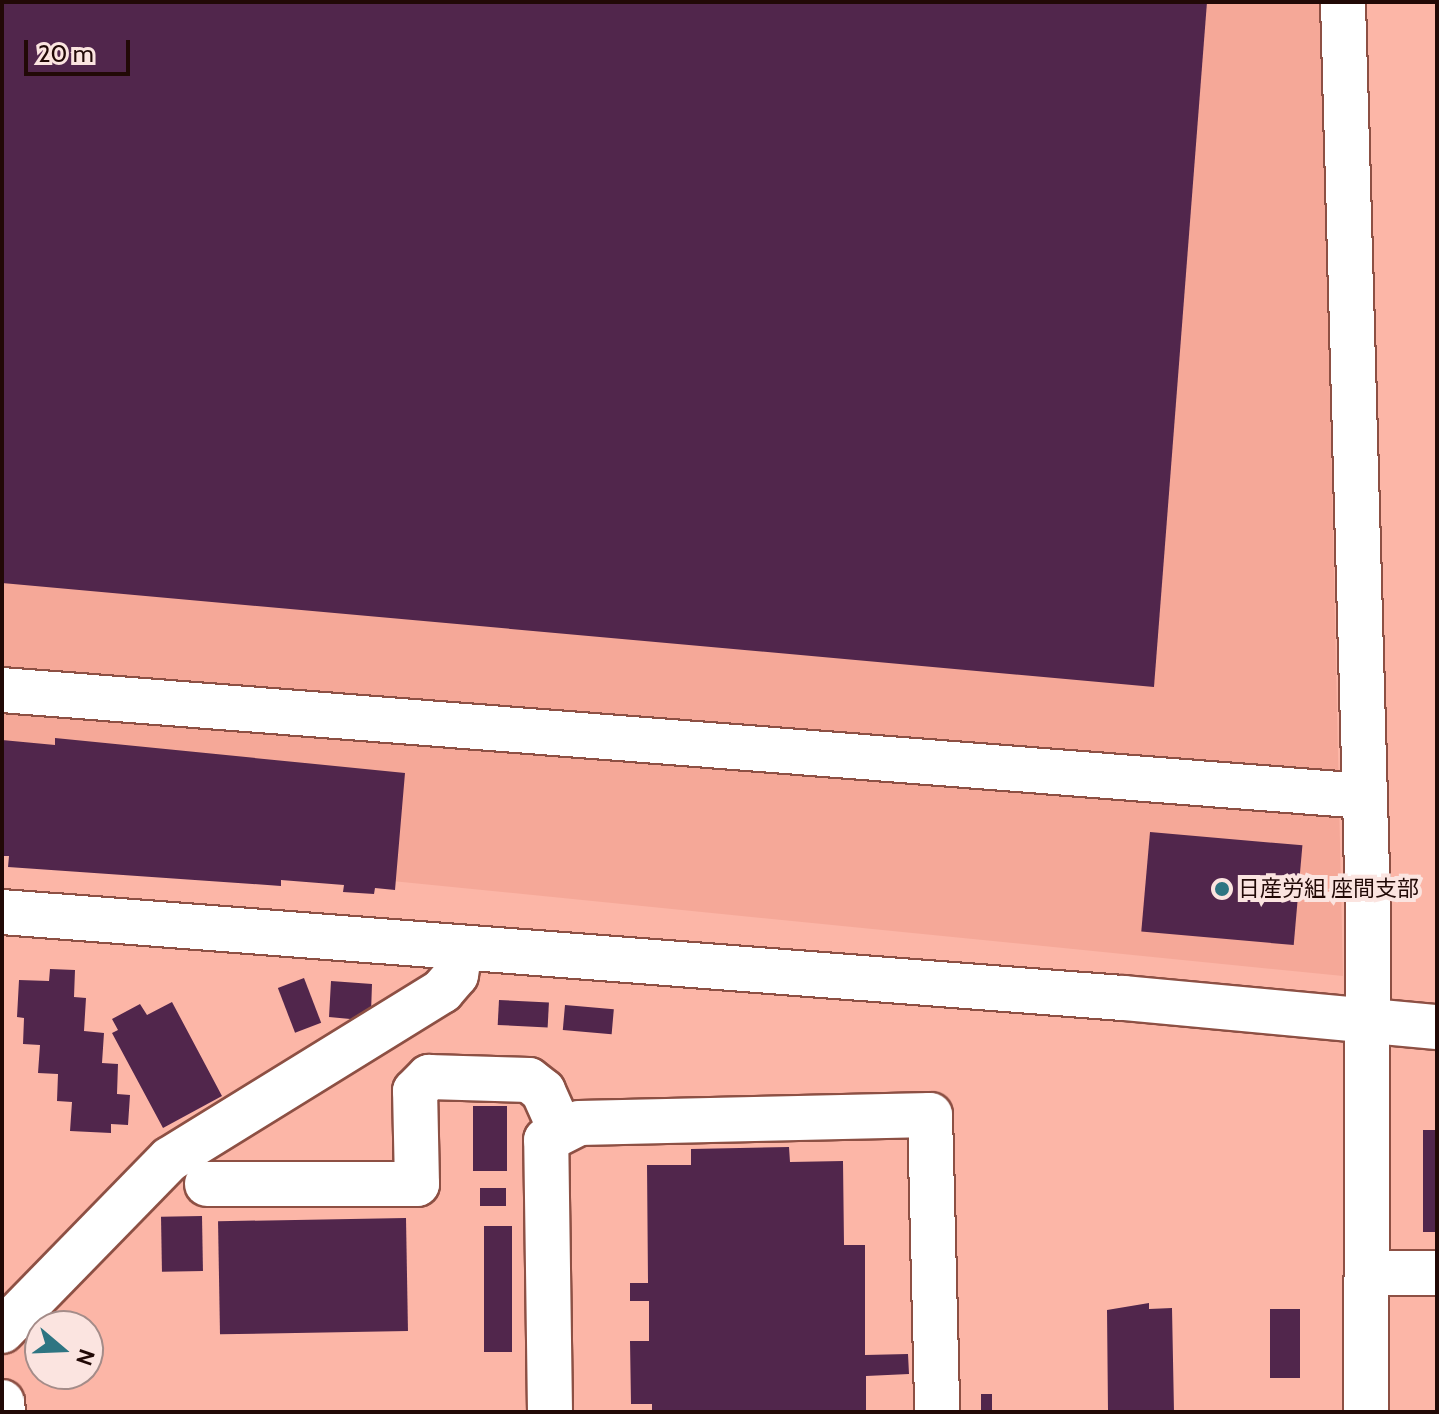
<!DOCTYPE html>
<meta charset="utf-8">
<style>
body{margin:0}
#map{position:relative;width:1439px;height:1414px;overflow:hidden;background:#fcb6a7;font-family:Cabin,"Noto Sans JP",sans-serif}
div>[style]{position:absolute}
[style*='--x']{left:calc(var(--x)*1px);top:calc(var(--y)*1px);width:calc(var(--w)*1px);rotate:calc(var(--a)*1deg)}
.built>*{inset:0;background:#f5a898}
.building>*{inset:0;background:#51264c;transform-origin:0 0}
.roads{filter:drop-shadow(2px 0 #8d5044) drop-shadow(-2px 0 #8d5044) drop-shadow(0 2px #8d5044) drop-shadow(0 -2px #8d5044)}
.minor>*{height:44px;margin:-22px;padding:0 22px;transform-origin:22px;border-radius:22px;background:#fff}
.dots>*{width:22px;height:22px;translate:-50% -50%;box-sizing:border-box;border:4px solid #fbe4e0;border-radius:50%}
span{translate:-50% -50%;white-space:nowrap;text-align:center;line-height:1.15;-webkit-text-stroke:8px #fbe4e0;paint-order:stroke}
.poi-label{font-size:22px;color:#210906}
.left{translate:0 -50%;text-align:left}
.frame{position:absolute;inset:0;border:4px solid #210906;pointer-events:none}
.north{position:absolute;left:24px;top:1310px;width:80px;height:80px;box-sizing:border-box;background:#fbe4e0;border:2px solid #a48c89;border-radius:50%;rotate:109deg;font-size:22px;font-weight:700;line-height:32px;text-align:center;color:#210906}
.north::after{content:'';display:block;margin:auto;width:28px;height:36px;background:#2e7582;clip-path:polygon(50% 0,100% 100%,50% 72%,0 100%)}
.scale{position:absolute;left:24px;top:40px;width:106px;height:36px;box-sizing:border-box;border:4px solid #210906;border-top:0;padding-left:10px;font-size:24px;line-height:28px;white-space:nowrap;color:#210906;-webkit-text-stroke:6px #fbe4e0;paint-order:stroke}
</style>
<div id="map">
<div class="built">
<i style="clip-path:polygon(2px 2px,1321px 2px,1343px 976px,2px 842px)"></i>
</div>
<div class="building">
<i style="clip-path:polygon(2px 2px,1207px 2px,1154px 687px,2px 583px)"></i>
<i style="clip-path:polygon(55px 738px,405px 773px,395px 890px,375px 888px,374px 894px,343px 892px,344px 885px,281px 880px,281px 886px,8px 867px,9px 856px,2px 856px,2px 740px,55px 745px)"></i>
<i style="left:1150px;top:832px;width:153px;height:100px;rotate:5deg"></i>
<i style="clip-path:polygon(50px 969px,75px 970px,74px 997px,86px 998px,84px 1031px,104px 1033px,102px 1063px,118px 1064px,117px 1094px,130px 1095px,128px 1125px,111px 1124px,111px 1133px,70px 1131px,72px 1102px,57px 1101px,58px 1074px,38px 1073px,40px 1045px,23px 1044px,24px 1018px,17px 1017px,19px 980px,49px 981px)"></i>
<i style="left:304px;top:978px;width:48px;height:28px;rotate:69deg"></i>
<i style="clip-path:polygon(331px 981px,372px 984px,371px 1013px,361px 1012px,361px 1020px,329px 1017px)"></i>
<i style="left:499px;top:1000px;width:50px;height:25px;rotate:3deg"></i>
<i style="clip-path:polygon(172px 1002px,222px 1096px,163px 1128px,112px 1033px,118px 1030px,112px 1019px,140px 1004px,147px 1015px)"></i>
<i style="left:565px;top:1005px;width:49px;height:25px;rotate:5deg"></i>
<i style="left:473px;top:1106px;width:34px;height:65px"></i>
<i style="left:1423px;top:1130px;width:14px;height:102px"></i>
<i style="clip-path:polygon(789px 1147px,790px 1162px,843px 1161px,844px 1245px,865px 1245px,865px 1355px,908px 1354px,909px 1374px,866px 1376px,866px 1412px,652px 1412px,652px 1404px,631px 1404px,630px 1341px,649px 1341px,649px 1301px,630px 1301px,630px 1283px,648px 1283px,647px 1165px,691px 1165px,691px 1149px)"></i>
<i style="left:506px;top:1188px;width:18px;height:26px;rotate:90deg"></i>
<i style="left:202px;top:1216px;width:55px;height:41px;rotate:89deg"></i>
<i style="left:406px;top:1218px;width:113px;height:188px;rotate:89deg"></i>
<i style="left:484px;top:1226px;width:28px;height:126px"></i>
<i style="clip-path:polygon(1149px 1303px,1149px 1309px,1172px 1308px,1174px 1412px,1108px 1412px,1107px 1310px)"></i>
<i style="left:1300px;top:1309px;width:69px;height:30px;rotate:90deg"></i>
<i style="left:981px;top:1394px;width:11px;height:18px"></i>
</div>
<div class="roads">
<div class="minor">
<i style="--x:1343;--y:2;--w:906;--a:88.42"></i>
<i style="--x:1368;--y:908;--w:504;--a:90.23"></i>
<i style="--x:2;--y:690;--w:1367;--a:4.45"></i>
<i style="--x:2;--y:912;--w:1124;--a:4.39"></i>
<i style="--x:1123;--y:998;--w:315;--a:5.3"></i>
<i style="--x:207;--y:1184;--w:210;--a:0"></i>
<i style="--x:417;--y:1184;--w:93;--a:-91.2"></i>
<i style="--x:415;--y:1091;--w:20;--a:-45"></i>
<i style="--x:429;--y:1077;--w:100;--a:1.7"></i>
<i style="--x:529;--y:1080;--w:18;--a:38"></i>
<i style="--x:543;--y:1091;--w:42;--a:65.9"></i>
<i style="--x:1368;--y:1273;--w:69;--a:0"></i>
<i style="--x:2;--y:1331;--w:240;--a:-45.7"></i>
<i style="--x:170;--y:1159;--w:320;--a:-31.7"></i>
<i style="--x:442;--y:991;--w:21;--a:-49"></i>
<i style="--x:456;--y:975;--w:26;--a:-81"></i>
<i style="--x:2;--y:1402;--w:10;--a:84"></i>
<i style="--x:550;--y:1412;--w:272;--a:-90.8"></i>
<i style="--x:546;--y:1140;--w:37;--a:-27"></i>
<i style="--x:579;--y:1123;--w:351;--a:-1.3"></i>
<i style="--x:930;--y:1115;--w:297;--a:88.6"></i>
</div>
</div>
<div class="dots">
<i style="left:1222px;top:889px;background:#2e7582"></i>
</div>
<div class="poi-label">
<span class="left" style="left:1238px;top:889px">日産労組 座間支部</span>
</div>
<div class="frame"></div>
<div class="north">N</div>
<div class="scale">20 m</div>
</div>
